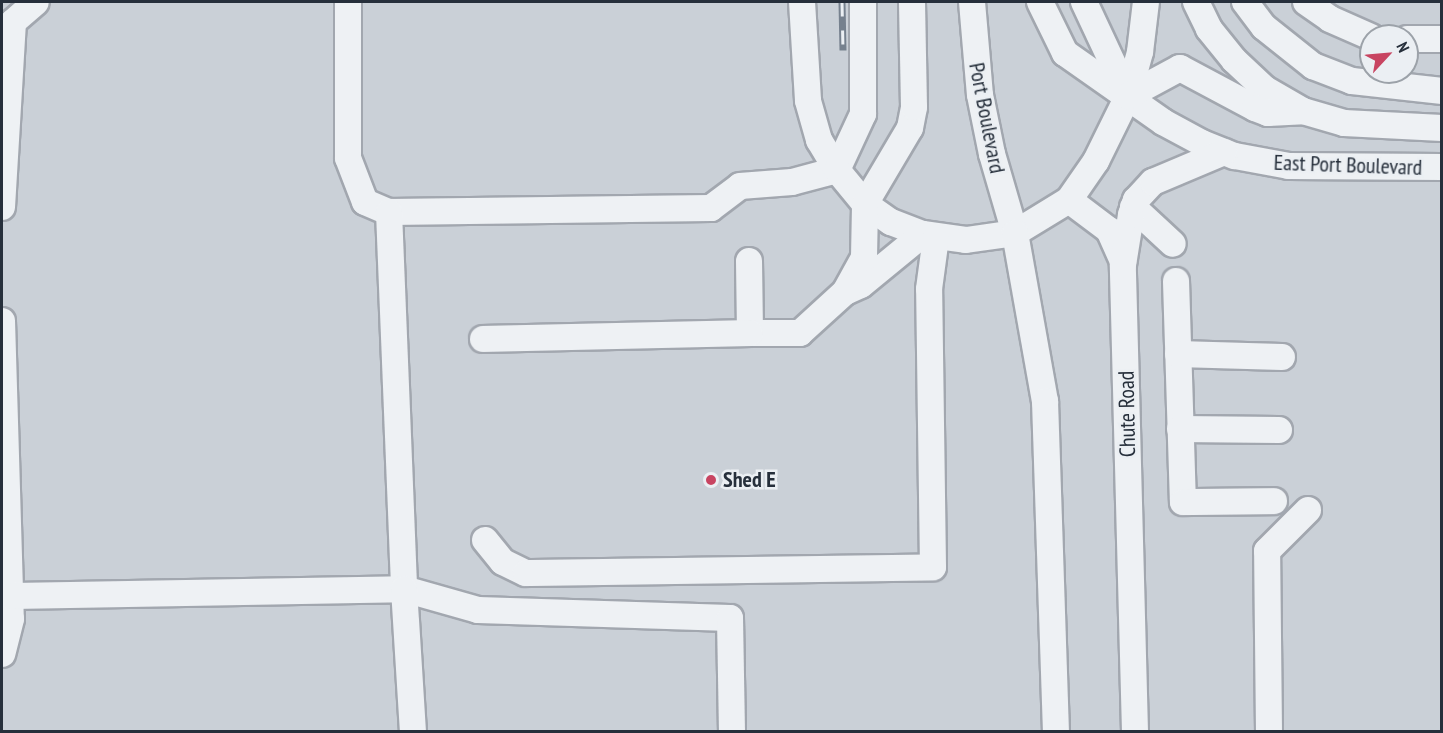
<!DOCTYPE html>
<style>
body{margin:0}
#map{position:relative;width:1443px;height:733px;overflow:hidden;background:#dce0e5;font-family:"PT Sans Narrow",sans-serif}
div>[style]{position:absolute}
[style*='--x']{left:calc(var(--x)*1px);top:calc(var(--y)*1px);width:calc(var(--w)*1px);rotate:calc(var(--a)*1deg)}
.built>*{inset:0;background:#cad0d7}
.roads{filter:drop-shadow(2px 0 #a2a7af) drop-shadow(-2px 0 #a2a7af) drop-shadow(0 2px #a2a7af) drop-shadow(0 -2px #a2a7af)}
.minor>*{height:26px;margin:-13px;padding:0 13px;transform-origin:13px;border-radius:13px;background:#eef1f4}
.rail>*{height:7px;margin-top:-3.5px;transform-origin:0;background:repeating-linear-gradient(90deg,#ebeff3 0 14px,#76818e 0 28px);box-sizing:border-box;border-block:2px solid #76818e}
.dots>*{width:16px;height:16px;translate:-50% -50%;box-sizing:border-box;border:3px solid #ebeff3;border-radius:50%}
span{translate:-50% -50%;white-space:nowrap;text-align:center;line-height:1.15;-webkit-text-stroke:5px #ebeff3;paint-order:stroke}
.street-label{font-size:22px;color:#262f3b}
.poi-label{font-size:22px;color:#262f3b;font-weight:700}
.left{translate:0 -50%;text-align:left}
.frame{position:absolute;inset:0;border:3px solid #262f3b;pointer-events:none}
.north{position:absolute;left:1359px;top:24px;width:60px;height:60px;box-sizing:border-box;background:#ebeff3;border:2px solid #9ca2a9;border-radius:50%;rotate:64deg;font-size:16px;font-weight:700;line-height:24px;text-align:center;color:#262f3b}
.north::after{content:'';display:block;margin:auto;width:21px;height:27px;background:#c84461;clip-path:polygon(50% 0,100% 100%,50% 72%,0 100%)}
</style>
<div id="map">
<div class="built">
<i style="clip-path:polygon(evenodd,2px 2px,1441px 2px,1441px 731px,2px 731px,2px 2px,1371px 36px,1407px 36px,1407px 72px,1371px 72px,1371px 36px)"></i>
</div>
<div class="roads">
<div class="minor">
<i style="--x:348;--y:2;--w:156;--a:90"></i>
<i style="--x:348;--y:158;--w:47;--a:68.9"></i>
<i style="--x:365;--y:202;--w:26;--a:23"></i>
<i style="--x:389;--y:212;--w:322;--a:-0.7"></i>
<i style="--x:711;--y:208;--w:36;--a:-37"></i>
<i style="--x:740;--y:186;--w:52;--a:-4.4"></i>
<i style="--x:792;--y:182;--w:47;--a:-14.9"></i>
<i style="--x:837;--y:170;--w:62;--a:-65.1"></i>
<i style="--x:863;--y:114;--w:112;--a:-90"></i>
<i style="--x:802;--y:2;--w:99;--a:86.5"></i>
<i style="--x:808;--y:101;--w:41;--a:74.2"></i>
<i style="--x:819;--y:140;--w:35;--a:59"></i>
<i style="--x:837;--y:170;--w:44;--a:50.5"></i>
<i style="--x:865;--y:204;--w:32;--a:35"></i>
<i style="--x:891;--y:222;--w:34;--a:21"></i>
<i style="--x:923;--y:234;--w:43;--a:7.9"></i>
<i style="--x:966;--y:240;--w:49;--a:-8.1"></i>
<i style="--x:1015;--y:233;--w:63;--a:-31.4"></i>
<i style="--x:1069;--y:200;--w:47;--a:-55.3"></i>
<i style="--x:1096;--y:161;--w:72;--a:-63.8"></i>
<i style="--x:1128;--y:96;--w:46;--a:-74.7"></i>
<i style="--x:1140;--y:52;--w:50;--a:-83.2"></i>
<i style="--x:972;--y:2;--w:93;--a:85.1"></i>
<i style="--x:980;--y:95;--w:60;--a:78.5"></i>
<i style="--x:992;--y:154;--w:82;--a:73.8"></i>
<i style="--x:1015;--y:233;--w:171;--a:79.9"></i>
<i style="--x:1045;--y:401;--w:331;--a:88.1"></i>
<i style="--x:1040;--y:2;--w:57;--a:63.9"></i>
<i style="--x:1065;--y:53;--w:120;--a:35.1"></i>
<i style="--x:1163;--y:122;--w:44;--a:28.3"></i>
<i style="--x:1202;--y:143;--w:35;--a:22"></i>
<i style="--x:1235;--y:156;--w:55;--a:10.5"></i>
<i style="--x:1289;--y:166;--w:153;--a:0.4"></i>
<i style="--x:1084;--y:2;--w:104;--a:64.9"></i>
<i style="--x:1196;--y:2;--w:30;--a:64"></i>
<i style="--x:1209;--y:29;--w:40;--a:51"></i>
<i style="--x:1234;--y:60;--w:42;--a:43.1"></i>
<i style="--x:1265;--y:89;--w:44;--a:30.1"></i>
<i style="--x:1303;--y:111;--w:43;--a:16.3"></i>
<i style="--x:1344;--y:123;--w:98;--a:2.9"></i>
<i style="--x:1245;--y:2;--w:31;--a:53"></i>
<i style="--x:1264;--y:27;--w:63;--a:38.5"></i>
<i style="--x:1313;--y:66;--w:42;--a:21"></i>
<i style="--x:1352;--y:81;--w:91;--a:6.3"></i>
<i style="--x:1306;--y:2;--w:29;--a:35"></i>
<i style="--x:1330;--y:19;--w:45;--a:23.7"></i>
<i style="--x:1407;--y:39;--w:35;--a:0"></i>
<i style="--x:1128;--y:96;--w:59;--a:-28.3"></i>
<i style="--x:1180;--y:68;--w:85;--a:28.1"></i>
<i style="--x:1255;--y:108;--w:14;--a:21"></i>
<i style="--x:1268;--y:113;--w:35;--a:-3"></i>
<i style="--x:1069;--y:200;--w:50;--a:36.9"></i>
<i style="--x:1109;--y:230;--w:35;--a:66"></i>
<i style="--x:2;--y:207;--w:185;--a:-86.6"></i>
<i style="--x:13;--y:22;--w:30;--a:-41"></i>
<i style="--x:1133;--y:207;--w:54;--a:42.8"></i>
<i style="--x:389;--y:212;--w:377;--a:87.7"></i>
<i style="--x:404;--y:589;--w:77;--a:15.8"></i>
<i style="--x:478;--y:610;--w:252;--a:1.8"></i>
<i style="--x:730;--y:618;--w:114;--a:89"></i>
<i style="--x:749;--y:261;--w:72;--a:89.2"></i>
<i style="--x:750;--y:333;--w:50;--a:0"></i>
<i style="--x:800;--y:333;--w:61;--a:-42.3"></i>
<i style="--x:845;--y:292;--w:17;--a:-24"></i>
<i style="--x:861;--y:285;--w:80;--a:-39.4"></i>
<i style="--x:1176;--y:281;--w:221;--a:88.2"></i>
<i style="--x:1183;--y:502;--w:91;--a:-0.6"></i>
<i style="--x:845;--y:292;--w:39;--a:-61"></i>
<i style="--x:864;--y:258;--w:54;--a:-88.9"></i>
<i style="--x:865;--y:204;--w:88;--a:-59.4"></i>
<i style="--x:910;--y:128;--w:21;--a:-79"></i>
<i style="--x:914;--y:107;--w:105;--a:-91.1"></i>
<i style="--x:2;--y:321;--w:298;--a:88.3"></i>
<i style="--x:11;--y:619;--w:36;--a:104"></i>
<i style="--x:483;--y:339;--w:267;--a:-1.3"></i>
<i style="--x:1178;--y:354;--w:104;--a:1.7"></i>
<i style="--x:1180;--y:429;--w:99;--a:0.6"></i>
<i style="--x:485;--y:540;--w:28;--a:51"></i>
<i style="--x:503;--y:562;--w:25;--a:26"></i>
<i style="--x:526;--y:573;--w:407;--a:-0.8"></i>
<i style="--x:933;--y:567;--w:278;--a:-90.8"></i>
<i style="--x:929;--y:289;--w:52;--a:-82.3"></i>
<i style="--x:10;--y:596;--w:394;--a:-1"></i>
<i style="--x:404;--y:589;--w:143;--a:86.4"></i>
<i style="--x:1135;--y:732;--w:467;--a:-91.5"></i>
<i style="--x:1123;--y:265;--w:51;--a:-80.9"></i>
<i style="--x:1131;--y:215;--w:16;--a:-72"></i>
<i style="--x:1136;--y:200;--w:25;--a:-47"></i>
<i style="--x:1153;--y:182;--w:77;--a:-22.9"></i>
<i style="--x:1269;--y:732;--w:181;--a:-90.6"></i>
<i style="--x:1267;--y:551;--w:58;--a:-45"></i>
</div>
</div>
<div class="rail">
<i style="--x:842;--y:2;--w:48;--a:88.8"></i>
</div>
<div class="dots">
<i style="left:711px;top:480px;background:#c84461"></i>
</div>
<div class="street-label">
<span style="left:987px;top:118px;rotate:79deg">Port Boulevard</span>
<span style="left:1348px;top:165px;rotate:2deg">East Port Boulevard</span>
<span style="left:1127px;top:414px;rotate:-91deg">Chute Road</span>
</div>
<div class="poi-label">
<span class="left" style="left:723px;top:480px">Shed E</span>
</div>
<div class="frame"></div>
<div class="north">N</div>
</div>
